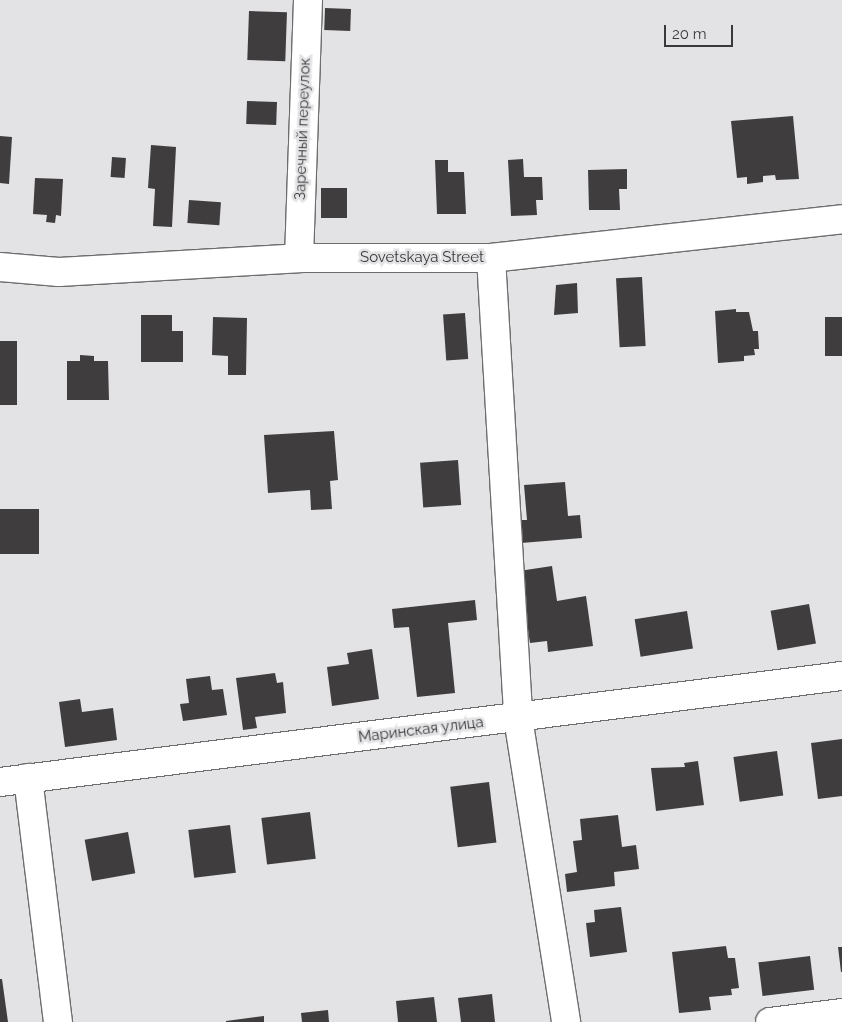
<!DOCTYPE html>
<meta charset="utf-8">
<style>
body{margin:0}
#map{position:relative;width:842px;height:1022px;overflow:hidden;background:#e3e3e5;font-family:Raleway,sans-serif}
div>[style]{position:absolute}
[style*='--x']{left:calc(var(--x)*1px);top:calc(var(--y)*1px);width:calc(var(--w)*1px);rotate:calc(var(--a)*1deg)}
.building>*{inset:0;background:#3f3d3e;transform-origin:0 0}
.roads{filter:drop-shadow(1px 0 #6d6d6e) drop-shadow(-1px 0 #6d6d6e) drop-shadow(0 1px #6d6d6e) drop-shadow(0 -1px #6d6d6e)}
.minor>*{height:28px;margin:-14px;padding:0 14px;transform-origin:14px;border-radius:14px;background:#fff}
span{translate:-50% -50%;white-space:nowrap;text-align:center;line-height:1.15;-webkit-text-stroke:5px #e3e3e5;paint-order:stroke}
.street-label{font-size:15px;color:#39393a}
.scale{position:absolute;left:664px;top:25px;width:69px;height:22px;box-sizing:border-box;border:2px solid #39393a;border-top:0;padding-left:6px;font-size:15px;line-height:18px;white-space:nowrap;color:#39393a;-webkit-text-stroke:4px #e3e3e5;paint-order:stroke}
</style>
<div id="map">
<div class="building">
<i style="left:325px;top:8px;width:26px;height:22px;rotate:2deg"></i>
<i style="left:249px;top:11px;width:38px;height:49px;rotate:2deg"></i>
<i style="left:247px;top:101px;width:30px;height:23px;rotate:2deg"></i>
<i style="clip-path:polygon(793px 116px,799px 179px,776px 180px,775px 175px,763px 176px,763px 182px,747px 184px,747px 177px,737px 178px,731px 121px)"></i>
<i style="clip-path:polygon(0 136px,12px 137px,9px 184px,0 183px)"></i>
<i style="clip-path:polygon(151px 145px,176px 147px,172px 227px,153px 226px,155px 189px,148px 188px)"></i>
<i style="left:112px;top:157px;width:14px;height:20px;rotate:4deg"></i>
<i style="clip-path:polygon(523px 159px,524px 177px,542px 177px,543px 200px,536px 200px,537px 215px,511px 216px,508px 160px)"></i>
<i style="clip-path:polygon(435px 160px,448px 160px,448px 172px,464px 172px,466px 214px,437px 214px)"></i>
<i style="clip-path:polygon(627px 169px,627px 189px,619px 189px,620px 210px,589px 210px,588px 170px)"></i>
<i style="clip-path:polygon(35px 178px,63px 179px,61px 216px,56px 215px,55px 223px,46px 222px,47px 215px,33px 214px)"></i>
<i style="left:321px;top:188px;width:26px;height:30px"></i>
<i style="left:189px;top:200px;width:32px;height:23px;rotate:4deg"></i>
<i style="left:642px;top:277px;width:69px;height:26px;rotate:87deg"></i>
<i style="clip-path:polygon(577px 283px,578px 313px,554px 315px,556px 285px)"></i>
<i style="clip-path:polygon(736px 309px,736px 312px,749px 312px,753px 331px,758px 331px,759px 349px,754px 349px,755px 355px,744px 356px,744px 361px,718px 363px,715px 311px)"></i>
<i style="left:465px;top:313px;width:46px;height:22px;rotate:86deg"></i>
<i style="clip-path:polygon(141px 315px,172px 315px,172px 331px,183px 331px,183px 362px,141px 362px)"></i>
<i style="clip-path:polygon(213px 317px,247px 318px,246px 375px,228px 375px,228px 356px,212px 355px)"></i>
<i style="left:842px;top:317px;width:39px;height:17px;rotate:90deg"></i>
<i style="left:0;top:341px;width:17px;height:64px"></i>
<i style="clip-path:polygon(80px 355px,94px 356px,94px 361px,108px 361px,109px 400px,67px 400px,67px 361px,80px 361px)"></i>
<i style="clip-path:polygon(334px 431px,338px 480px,330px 481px,332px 509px,311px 510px,310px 490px,268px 493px,264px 435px)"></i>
<i style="left:458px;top:460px;width:45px;height:38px;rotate:86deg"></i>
<i style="clip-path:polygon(565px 482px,568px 516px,580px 515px,582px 538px,521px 543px,519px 520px,527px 520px,524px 485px)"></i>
<i style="left:39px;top:509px;width:45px;height:39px;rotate:90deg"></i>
<i style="clip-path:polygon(552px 566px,557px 601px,586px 596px,593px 646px,548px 652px,547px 641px,530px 643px,519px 571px)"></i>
<i style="clip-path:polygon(475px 600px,477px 620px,448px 623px,455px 693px,417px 697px,409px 627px,394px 628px,392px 609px)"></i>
<i style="left:809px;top:604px;width:40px;height:39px;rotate:80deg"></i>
<i style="left:687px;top:611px;width:38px;height:53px;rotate:81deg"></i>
<i style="clip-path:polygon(372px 649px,379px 699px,332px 706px,327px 667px,349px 664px,347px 653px)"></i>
<i style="clip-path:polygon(275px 673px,277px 683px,283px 682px,286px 713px,255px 717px,257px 728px,243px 730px,236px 678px)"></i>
<i style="clip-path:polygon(210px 676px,212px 690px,223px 689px,227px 715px,183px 721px,180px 704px,189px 703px,186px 679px)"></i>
<i style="clip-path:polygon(80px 699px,82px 712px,113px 708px,117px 740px,65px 747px,59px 702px)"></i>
<i style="clip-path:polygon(842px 739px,842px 796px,818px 799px,811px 743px)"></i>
<i style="left:777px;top:751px;width:45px;height:44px;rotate:82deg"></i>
<i style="clip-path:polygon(698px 761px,704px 805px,656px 811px,651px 768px,685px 767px,684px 763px)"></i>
<i style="left:489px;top:782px;width:61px;height:39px;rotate:83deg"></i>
<i style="left:310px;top:812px;width:47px;height:49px;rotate:83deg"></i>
<i style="clip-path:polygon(618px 815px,622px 847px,636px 845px,639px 869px,614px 872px,615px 886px,567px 892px,565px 874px,577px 872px,573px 841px,582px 840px,580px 819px)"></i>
<i style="left:230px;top:825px;width:48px;height:42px;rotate:83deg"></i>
<i style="left:128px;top:832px;width:42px;height:44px;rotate:80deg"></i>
<i style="clip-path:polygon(621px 907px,627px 952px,590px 957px,586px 923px,595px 922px,594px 910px)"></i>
<i style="clip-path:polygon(726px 946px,728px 958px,735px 958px,739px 988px,731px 989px,732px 995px,709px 997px,711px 1010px,679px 1013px,672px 952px)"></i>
<i style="clip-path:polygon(838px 947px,842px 947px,842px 972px,841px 972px)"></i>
<i style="left:810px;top:956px;width:34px;height:52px;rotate:83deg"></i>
<i style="clip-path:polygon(0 979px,2px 979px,8px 1022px,0 1022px)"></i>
<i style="clip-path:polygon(492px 994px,495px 1022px,461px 1022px,458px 998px)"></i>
<i style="clip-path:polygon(434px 997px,437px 1022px,398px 1022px,396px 1001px)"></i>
<i style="clip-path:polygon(328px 1010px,329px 1022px,302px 1022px,301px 1013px)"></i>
<i style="clip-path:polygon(264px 1016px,264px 1022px,226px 1022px,226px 1021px)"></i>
</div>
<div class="roads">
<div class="minor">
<i style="--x:299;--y:258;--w:258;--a:-88"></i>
<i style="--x:491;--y:258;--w:461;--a:86.6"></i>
<i style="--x:518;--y:718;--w:308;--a:81"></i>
<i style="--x:0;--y:267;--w:59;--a:4.8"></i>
<i style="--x:59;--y:272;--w:240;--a:-3.3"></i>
<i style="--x:299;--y:258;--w:192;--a:0"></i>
<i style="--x:491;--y:258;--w:353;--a:-6.3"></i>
<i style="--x:28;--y:778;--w:246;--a:83"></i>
<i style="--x:0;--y:782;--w:849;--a:-7.18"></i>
<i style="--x:770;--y:1022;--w:73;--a:-7.1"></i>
</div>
</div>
<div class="street-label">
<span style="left:303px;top:129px;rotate:-88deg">Заречный переулок</span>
<span style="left:422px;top:258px">Sovetskaya Street</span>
<span style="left:421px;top:730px;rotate:-7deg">Маринская улица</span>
</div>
<div class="scale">20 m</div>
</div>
